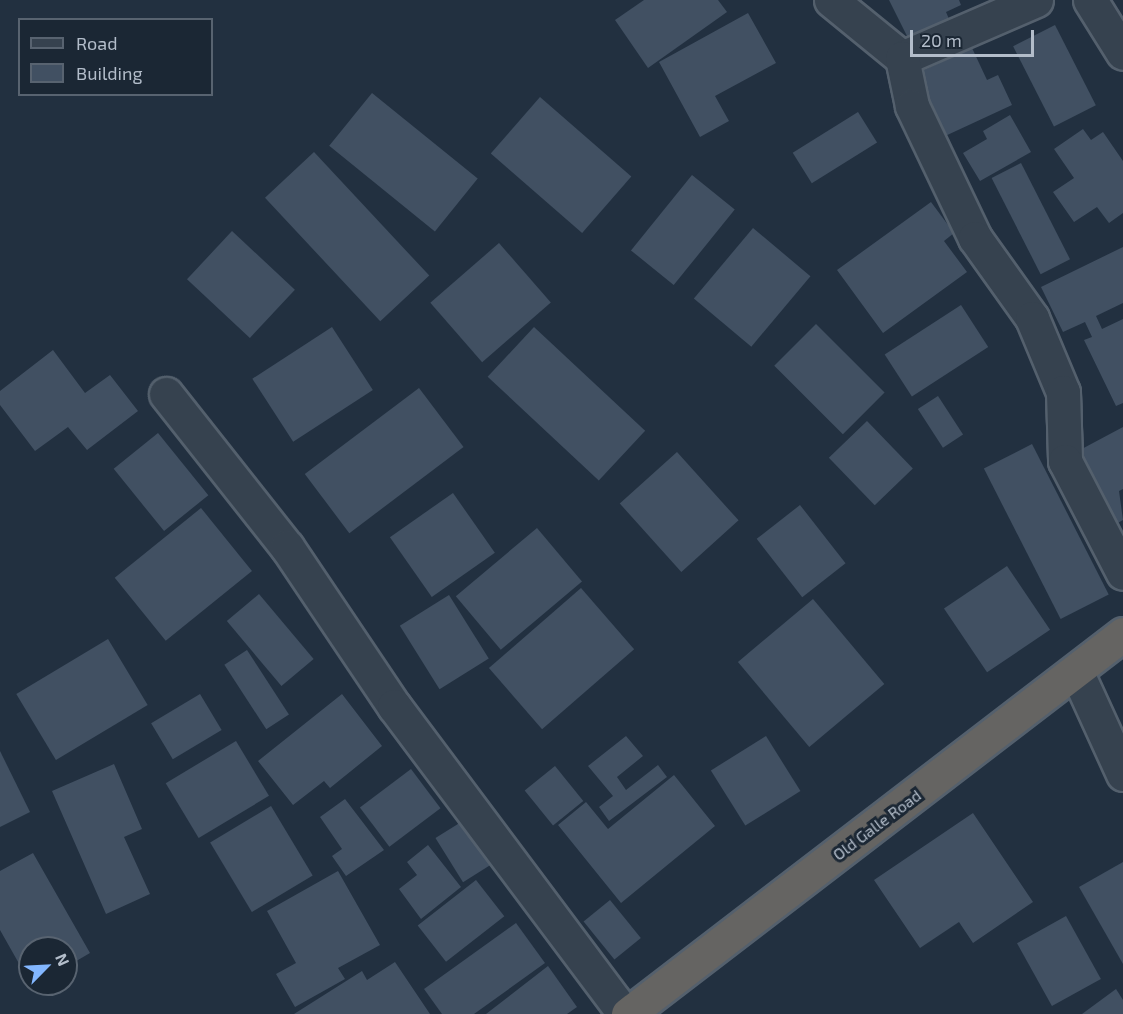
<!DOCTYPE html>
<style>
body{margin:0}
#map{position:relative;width:1123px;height:1014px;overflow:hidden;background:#223040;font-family:"Exo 2",sans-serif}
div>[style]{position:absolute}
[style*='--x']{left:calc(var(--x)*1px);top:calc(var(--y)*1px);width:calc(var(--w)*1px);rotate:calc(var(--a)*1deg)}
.building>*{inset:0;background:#415062;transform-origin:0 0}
.roads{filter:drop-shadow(2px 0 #54606d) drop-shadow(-2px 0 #54606d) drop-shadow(0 2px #54606d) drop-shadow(0 -2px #54606d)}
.minor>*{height:33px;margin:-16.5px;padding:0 16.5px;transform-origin:16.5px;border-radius:16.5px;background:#36424f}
.trunk>*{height:33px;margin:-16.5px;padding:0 16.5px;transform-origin:16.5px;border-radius:16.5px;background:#656462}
span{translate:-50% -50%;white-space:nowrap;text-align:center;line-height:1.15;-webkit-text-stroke:6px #1b2734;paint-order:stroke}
.street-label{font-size:16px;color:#b3bdca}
.legend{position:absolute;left:18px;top:18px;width:195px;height:78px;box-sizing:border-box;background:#1b2734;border:2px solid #586370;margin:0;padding:8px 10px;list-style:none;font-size:18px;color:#b3bdca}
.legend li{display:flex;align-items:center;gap:12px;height:30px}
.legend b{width:30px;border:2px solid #586370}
.north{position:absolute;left:18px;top:936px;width:60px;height:60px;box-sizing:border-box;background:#1b2734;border:2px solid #586370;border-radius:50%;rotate:66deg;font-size:16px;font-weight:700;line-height:24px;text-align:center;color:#b3bdca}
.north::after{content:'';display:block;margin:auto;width:21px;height:27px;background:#83b7ff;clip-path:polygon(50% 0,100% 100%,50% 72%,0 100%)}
.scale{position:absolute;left:910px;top:30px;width:124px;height:27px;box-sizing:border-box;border:3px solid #b3bdca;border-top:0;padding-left:8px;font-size:18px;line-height:21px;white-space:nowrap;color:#b3bdca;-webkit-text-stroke:4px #1b2734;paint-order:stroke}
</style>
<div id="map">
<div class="building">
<i style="clip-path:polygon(644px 0,718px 0,727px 12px,648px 68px,615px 20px)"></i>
<i style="clip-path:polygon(889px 0,959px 0,961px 5px,946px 12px,949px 19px,908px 38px)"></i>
<i style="clip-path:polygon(748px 13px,776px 63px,715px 96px,729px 121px,700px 137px,659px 62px)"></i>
<i style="left:1055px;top:25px;width:90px;height:47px;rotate:63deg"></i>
<i style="clip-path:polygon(972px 48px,987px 80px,998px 75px,1012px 105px,943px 137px,915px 74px)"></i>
<i style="left:372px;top:93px;width:136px;height:68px;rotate:39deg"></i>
<i style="left:540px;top:97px;width:121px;height:75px;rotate:41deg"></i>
<i style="left:858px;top:112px;width:36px;height:77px;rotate:58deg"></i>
<i style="clip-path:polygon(1010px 115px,1031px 152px,980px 181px,963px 153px,987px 139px,983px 131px)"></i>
<i style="clip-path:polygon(1083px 129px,1091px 140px,1103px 132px,1123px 161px,1123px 213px,1109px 223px,1097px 207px,1074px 222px,1053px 192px,1074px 178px,1054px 149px)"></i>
<i style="left:314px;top:152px;width:169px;height:67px;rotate:47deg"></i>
<i style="left:1021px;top:163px;width:108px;height:33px;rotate:63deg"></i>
<i style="left:692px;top:175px;width:55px;height:97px;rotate:39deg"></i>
<i style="clip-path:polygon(931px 202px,954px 233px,944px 241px,967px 272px,883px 333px,837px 270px)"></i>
<i style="left:753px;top:228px;width:75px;height:92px;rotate:40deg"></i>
<i style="left:232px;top:231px;width:86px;height:66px;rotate:43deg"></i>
<i style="left:499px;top:243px;width:79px;height:91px;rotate:49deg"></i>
<i style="clip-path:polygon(1123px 247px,1123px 303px,1096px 316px,1102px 329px,1123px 319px,1123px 403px,1116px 406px,1084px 340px,1092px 337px,1085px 322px,1063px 332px,1041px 287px)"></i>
<i style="left:961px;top:305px;width:50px;height:91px;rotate:57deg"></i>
<i style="left:816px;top:324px;width:97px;height:59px;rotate:45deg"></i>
<i style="left:332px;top:327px;width:75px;height:95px;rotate:57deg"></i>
<i style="left:534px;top:327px;width:152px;height:68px;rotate:43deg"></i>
<i style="clip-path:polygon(53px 350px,85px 393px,110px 375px,138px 411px,87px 450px,68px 427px,35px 451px,0 405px,0 391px)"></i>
<i style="left:419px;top:388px;width:74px;height:143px;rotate:53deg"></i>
<i style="left:938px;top:396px;width:46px;height:24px;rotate:57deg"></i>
<i style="left:867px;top:421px;width:66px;height:53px;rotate:46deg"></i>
<i style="clip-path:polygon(1123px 427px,1123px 489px,1119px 491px,1123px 520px,1116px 524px,1078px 451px)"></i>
<i style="left:158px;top:433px;width:80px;height:57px;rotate:51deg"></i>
<i style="left:1032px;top:444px;width:169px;height:54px;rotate:63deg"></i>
<i style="left:677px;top:452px;width:92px;height:77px;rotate:48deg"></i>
<i style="left:453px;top:493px;width:73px;height:77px;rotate:55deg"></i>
<i style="left:800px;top:505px;width:74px;height:55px;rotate:52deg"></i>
<i style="left:201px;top:508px;width:81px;height:111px;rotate:51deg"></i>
<i style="left:537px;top:528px;width:70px;height:106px;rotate:50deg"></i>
<i style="left:1007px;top:566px;width:77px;height:76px;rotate:56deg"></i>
<i style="left:581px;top:588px;width:81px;height:122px;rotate:49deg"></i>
<i style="left:259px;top:594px;width:85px;height:42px;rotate:50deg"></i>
<i style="left:449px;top:595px;width:75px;height:58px;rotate:58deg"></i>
<i style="left:813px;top:599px;width:111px;height:98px;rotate:50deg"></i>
<i style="left:108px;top:639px;width:77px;height:107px;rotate:59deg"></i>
<i style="left:247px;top:650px;width:77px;height:27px;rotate:57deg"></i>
<i style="left:200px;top:694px;width:42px;height:57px;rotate:59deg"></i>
<i style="clip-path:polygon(342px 694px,382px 746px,330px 788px,324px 781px,293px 805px,258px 761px)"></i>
<i style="clip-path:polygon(626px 736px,643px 756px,617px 777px,626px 790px,658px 765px,667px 777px,609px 821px,599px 807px,613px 796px,588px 766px)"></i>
<i style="left:766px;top:736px;width:65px;height:65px;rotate:58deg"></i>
<i style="left:236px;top:741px;width:64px;height:82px;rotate:59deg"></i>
<i style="clip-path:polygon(0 751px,30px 812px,0 827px)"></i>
<i style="clip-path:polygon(114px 764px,142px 829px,124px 837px,150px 894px,106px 914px,52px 791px)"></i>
<i style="left:555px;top:766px;width:45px;height:39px;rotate:51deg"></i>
<i style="left:411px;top:769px;width:49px;height:64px;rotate:53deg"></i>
<i style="clip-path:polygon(674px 775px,715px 826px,621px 903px,558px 825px,586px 802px,608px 829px)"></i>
<i style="clip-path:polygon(345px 799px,384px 850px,346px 876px,332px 856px,342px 849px,320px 817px)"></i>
<i style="left:271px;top:806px;width:81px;height:71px;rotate:59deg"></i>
<i style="clip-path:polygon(973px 813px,1033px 902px,973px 943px,959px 922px,920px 948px,874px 880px)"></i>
<i style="left:466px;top:819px;width:52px;height:36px;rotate:58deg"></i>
<i style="clip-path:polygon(428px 845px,461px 887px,421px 919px,399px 889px,417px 875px,407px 862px)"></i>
<i style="clip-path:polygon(33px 853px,90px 953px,66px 967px,66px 948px,30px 948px,30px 983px,0 930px,0 871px)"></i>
<i style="clip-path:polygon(1123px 862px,1123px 964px,1079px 887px)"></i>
<i style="clip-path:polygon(338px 871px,380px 945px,338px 968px,345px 979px,295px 1007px,276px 974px,296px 963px,267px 911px)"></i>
<i style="left:476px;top:880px;width:46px;height:74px;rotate:52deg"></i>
<i style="left:610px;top:900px;width:49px;height:34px;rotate:51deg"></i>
<i style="left:1066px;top:916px;width:72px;height:56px;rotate:61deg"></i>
<i style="clip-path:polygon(516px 923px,545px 963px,474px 1014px,442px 1014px,424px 989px)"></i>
<i style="clip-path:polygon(395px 962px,430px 1014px,294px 1014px,362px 971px,367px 980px)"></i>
<i style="clip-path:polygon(548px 966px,577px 1007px,567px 1014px,486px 1014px)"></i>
<i style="clip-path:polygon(1116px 989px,1123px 1000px,1123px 1014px,1082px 1014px)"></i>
</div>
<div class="roads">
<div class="minor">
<i style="--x:831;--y:0;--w:92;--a:39.2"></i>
<i style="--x:1036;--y:0;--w:146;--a:156.6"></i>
<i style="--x:902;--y:58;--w:49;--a:78.2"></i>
<i style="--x:912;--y:106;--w:146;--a:64.5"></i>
<i style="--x:975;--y:238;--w:98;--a:54.5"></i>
<i style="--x:1032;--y:318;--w:80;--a:67.3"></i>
<i style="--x:1063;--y:392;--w:69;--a:88.3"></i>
<i style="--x:1065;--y:461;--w:126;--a:62.6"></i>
<i style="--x:1090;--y:0;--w:62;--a:58.1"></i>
<i style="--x:166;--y:394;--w:195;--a:51.7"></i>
<i style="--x:287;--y:547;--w:192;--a:56.1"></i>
<i style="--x:394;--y:706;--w:384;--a:53.2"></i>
<i style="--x:1077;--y:673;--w:111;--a:65.5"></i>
</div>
<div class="trunk">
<i style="--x:628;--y:1014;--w:624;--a:-37.51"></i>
</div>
</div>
<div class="street-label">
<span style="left:877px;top:825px;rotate:-37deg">Old Galle Road</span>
</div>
<ul class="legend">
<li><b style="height:8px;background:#36424f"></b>Road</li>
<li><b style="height:16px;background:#415062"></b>Building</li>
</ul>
<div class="north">N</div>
<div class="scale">20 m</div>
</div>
